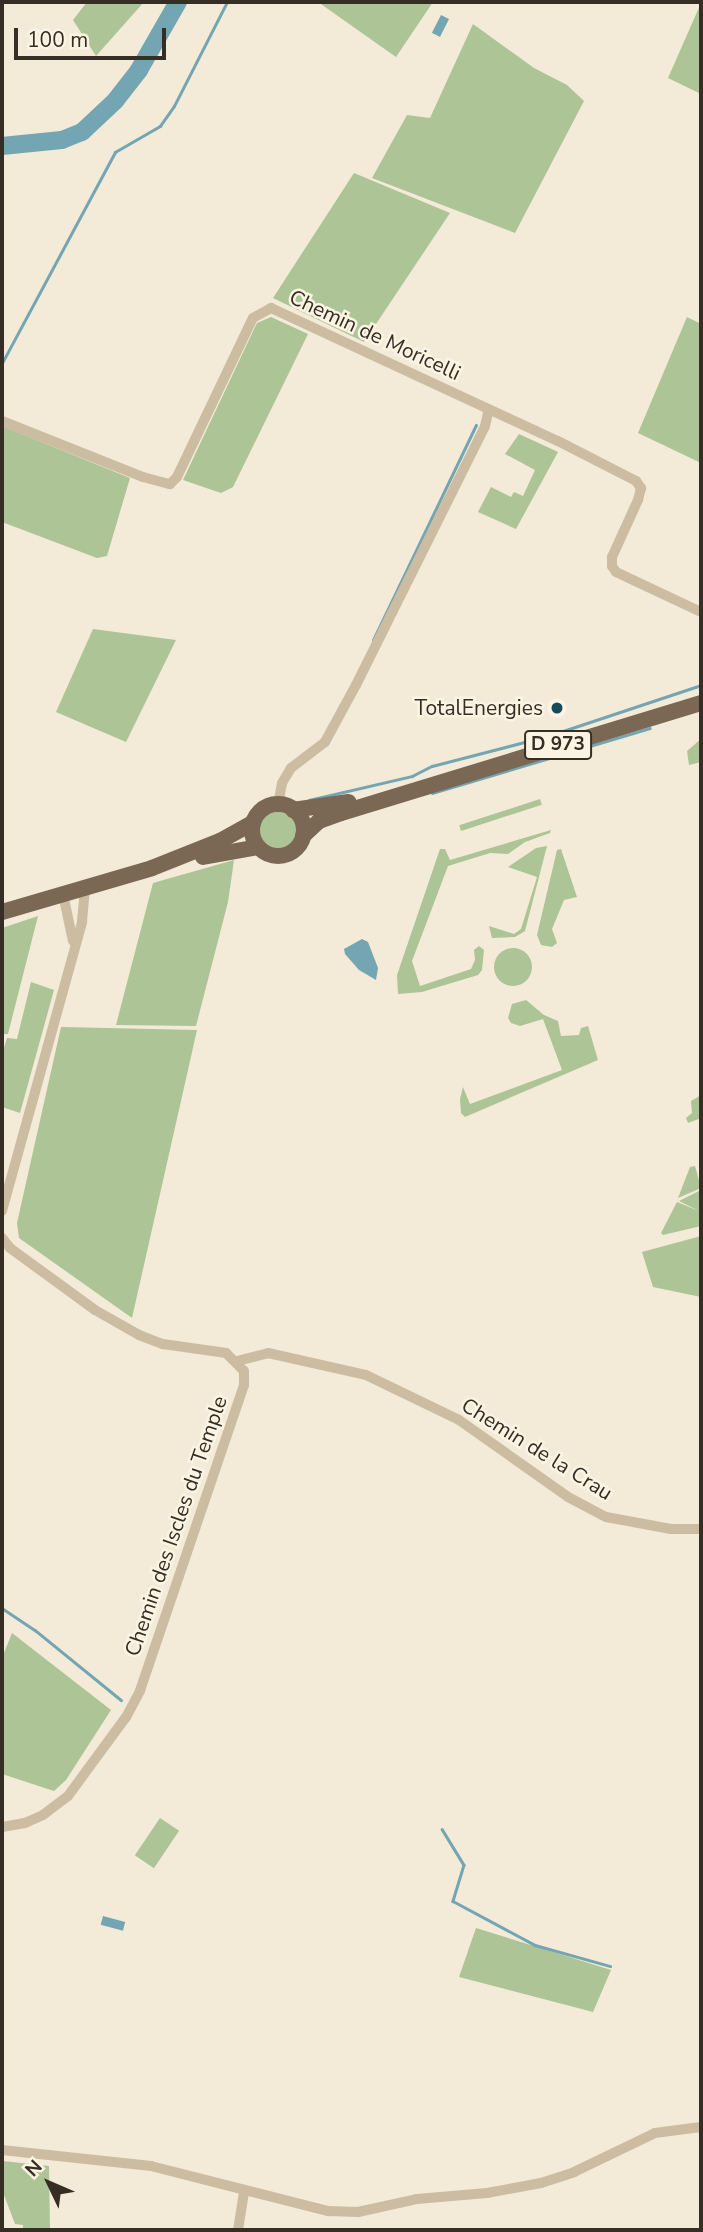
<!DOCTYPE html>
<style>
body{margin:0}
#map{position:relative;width:703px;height:2232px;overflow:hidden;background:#f3ebd7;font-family:"Nunito Sans",sans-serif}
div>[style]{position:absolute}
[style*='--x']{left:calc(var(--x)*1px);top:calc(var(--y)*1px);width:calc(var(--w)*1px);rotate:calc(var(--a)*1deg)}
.green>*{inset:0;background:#acc496;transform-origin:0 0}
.round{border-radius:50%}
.water>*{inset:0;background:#73a5b3;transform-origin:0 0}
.stream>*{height:2.5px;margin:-1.25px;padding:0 1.25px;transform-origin:1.25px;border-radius:1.25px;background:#73a5b3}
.river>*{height:18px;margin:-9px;padding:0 9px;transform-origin:9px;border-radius:9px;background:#73a5b3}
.street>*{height:10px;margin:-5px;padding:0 5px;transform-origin:5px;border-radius:5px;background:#ccbda2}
.primary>*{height:16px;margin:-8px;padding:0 8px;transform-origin:8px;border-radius:8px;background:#7a6854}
.primary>.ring{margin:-8px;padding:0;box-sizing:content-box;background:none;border:16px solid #7a6854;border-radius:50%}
.dots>*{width:19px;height:19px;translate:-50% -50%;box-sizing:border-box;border:4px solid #fbf4e3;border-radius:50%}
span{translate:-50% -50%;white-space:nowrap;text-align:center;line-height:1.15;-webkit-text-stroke:5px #fbf4e3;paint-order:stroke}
.shield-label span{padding:2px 5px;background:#fbf4e3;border:2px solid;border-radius:5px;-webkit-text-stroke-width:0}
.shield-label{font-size:19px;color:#362d25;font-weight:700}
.street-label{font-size:21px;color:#362d25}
.poi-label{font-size:21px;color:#362d25}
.right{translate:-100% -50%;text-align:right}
.frame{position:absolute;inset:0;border:4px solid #362d25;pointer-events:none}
.north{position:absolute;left:14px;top:2148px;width:70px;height:70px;-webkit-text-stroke:5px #fbf4e3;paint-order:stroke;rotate:314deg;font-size:19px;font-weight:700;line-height:28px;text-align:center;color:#362d25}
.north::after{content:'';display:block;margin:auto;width:24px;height:32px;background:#362d25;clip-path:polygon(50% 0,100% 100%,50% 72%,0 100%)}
.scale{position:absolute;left:14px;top:28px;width:152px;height:32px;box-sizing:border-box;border:4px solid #362d25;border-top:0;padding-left:9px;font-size:21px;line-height:24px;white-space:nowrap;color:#362d25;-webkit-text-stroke:5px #fbf4e3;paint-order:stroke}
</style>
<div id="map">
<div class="green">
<i style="clip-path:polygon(87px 2px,144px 2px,96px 56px,73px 20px)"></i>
<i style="clip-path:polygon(318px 2px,433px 2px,396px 57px)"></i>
<i style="clip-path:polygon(701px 3px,701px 94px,668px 78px)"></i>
<i style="clip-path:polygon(473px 24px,534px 68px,567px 85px,584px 101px,515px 233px,372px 178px,407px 115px,430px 118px)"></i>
<i style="clip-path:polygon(354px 173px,450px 213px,364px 342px,273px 298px)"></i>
<i style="clip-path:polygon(271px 317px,308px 334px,233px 487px,221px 493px,183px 480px,257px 323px)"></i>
<i style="clip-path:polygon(687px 317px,701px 324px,701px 463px,638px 433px)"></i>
<i style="clip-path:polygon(2px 426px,130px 478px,107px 556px,97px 558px,2px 522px)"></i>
<i style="clip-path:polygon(519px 434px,558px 452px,516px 529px,478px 512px,491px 487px,511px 497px,514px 492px,523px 496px,535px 470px,505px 454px)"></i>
<i style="clip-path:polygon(93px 629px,176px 640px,126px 742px,56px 712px)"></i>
<i style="clip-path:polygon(701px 739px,701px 762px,689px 765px,687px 751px)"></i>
<i style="left:540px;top:799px;width:6px;height:85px;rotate:72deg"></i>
<i class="round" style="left:259px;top:812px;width:38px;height:38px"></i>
<i style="clip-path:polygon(551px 830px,550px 833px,525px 842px,508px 854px,490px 853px,448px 866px,412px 961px,420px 986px,471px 969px,475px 960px,474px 950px,479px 946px,484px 950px,482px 970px,478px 975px,422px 992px,398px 994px,397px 975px,440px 849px,445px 849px,450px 860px)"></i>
<i style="clip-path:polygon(547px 846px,525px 931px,515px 937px,492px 938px,489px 926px,514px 934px,521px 929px,537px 877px,508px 867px,536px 848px)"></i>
<i style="clip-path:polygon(561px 849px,577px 897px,564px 900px,552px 929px,557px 943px,552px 947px,541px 945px,537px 935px,557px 850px)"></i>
<i style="clip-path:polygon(234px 860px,228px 902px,196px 1026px,116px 1025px,153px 883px)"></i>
<i style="clip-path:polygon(38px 916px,8px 1034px,2px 1034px,2px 928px)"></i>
<i class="round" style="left:494px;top:948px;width:38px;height:38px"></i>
<i style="clip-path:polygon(31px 982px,54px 990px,20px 1113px,2px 1107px,2px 1054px,7px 1038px,17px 1039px)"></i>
<i style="clip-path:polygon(526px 1000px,544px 1015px,558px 1021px,561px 1036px,579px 1035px,581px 1028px,588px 1026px,598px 1060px,465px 1117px,461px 1113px,460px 1099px,463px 1087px,470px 1104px,562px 1070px,543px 1019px,520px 1026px,511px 1023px,508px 1018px,512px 1004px)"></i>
<i style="clip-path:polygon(61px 1027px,197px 1030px,132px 1318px,19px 1238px,17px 1223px)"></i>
<i style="clip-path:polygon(701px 1095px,701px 1118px,688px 1123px,686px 1118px,692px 1113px,691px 1101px)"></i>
<i style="clip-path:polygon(695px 1166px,701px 1188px,678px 1198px,690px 1167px)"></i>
<i style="clip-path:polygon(701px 1190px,701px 1226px,663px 1235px,661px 1233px,677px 1202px,699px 1211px,679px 1201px)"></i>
<i style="clip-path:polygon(701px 1236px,701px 1297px,653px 1287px,642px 1252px)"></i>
<i style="clip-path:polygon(12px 1633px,111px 1710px,66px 1780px,54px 1791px,2px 1774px,2px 1658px)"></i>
<i style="left:160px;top:1818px;width:23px;height:45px;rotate:34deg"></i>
<i style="clip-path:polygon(476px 1928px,611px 1970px,593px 2012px,459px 1977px)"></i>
<i style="clip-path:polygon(3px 2161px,49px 2166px,50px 2230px,23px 2230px,23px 2225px,15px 2224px,4px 2195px)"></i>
</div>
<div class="water">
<i style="left:441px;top:15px;width:9px;height:20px;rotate:27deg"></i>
<i style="clip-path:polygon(362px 939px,368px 942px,378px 968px,376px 980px,359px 970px,345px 954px,344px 949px)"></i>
<i style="left:103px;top:1916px;width:23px;height:9px;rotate:15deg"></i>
</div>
<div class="stream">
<i style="--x:2;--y:363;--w:239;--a:-61.8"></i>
<i style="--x:115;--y:152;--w:52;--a:-30"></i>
<i style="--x:160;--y:126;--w:24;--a:-55"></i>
<i style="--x:174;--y:106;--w:117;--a:-63"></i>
<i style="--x:373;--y:640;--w:238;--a:-64.4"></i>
<i style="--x:432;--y:793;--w:227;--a:-16.6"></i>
<i style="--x:309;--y:800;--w:106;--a:-13.1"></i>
<i style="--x:412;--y:776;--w:22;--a:-27"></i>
<i style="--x:432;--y:766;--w:120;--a:-14.5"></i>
<i style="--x:548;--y:736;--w:161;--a:-18.4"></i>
<i style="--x:2;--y:1608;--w:40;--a:34"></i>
<i style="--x:35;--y:1630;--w:111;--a:39.1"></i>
<i style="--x:442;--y:1829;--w:42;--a:58.6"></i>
<i style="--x:464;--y:1865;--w:38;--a:107"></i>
<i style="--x:453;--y:1901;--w:93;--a:28.2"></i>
<i style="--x:535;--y:1945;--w:78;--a:15.6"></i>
</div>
<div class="river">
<i style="--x:2;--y:146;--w:60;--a:-5.7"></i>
<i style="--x:62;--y:140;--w:22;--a:-22"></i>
<i style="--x:82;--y:132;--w:45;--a:-43.2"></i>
<i style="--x:115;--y:101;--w:39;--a:-52"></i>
<i style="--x:139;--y:70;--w:78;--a:-60.2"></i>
</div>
<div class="street">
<i style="--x:2;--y:421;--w:152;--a:21.7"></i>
<i style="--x:143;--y:477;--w:28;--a:15"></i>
<i style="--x:170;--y:484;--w:10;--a:-45"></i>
<i style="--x:177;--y:477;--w:176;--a:-64.5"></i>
<i style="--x:253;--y:318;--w:21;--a:-29"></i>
<i style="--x:271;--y:308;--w:316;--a:24.9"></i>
<i style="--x:558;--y:441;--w:88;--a:27.1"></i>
<i style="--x:636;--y:481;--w:9;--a:54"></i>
<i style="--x:641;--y:488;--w:12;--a:104"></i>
<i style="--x:638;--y:500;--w:63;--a:114.5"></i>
<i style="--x:612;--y:557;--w:9;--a:90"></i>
<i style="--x:612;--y:566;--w:7;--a:56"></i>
<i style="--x:616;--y:572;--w:94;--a:25.2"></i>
<i style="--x:278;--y:804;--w:21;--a:-79"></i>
<i style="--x:282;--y:783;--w:17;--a:-59"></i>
<i style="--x:291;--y:768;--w:43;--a:-37.4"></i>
<i style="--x:325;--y:742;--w:65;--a:-61.5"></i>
<i style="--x:356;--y:685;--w:289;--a:-63.5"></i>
<i style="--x:485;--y:426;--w:17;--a:-77"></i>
<i style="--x:63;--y:894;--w:48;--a:78"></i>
<i style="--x:2;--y:1211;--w:300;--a:-74.5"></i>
<i style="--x:82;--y:922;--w:35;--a:-85"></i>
<i style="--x:2;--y:1238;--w:13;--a:51"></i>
<i style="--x:10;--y:1248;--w:105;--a:36.1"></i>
<i style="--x:95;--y:1310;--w:51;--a:29.6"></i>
<i style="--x:139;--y:1335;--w:26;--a:21"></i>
<i style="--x:163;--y:1344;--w:64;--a:8.1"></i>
<i style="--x:226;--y:1353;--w:25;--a:45"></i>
<i style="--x:244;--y:1371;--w:14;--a:90"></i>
<i style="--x:244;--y:1385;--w:323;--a:108.8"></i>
<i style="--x:140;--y:1691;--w:30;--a:118"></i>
<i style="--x:126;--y:1717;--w:98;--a:126.3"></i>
<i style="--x:68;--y:1796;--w:31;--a:143"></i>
<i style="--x:43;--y:1815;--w:20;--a:156"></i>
<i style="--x:25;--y:1823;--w:23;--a:170"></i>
<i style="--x:237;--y:1361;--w:32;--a:-14"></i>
<i style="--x:268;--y:1353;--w:100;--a:12.7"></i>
<i style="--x:366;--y:1375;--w:103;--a:25.8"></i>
<i style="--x:459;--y:1420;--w:133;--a:35.2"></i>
<i style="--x:568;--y:1497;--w:43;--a:27.8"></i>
<i style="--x:606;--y:1517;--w:66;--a:10.5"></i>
<i style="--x:671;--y:1529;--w:30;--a:0"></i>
<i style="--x:2;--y:2150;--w:150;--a:6.1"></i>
<i style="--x:151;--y:2166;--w:183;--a:14.3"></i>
<i style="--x:328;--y:2211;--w:30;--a:2"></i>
<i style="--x:358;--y:2212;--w:60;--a:-12.4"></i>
<i style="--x:417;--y:2199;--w:70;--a:-4.9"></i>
<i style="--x:487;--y:2193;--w:55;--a:-10.5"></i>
<i style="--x:541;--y:2183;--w:35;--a:-18"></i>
<i style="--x:574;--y:2172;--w:90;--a:-25.7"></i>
<i style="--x:655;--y:2133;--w:46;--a:-7.4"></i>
<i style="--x:238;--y:2230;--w:39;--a:-81"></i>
</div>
<div class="primary">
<i class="ring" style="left:252px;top:804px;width:36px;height:36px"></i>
<i style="--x:293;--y:810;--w:56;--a:-8.3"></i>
<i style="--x:303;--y:836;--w:22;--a:-43"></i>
<i style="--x:319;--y:821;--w:23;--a:-20"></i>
<i style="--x:341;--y:813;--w:376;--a:-17"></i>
<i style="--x:203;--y:857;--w:56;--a:-10.3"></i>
<i style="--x:2;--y:912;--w:156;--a:-16.3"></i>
<i style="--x:152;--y:868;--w:73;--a:-21.7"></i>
<i style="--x:220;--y:841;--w:38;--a:-29"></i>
</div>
<div class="dots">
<i style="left:557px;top:708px;background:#174b5c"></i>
</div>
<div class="shield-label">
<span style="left:558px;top:745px">D 973</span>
</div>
<div class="street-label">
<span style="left:375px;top:335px;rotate:25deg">Chemin de Moricelli</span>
<span style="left:537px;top:1449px;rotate:32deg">Chemin de la Crau</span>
<span style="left:176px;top:1526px;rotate:-71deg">Chemin des Iscles du Temple</span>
</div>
<div class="poi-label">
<span class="right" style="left:543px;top:708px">TotalEnergies</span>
</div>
<div class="frame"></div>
<div class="north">N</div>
<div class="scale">100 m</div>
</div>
